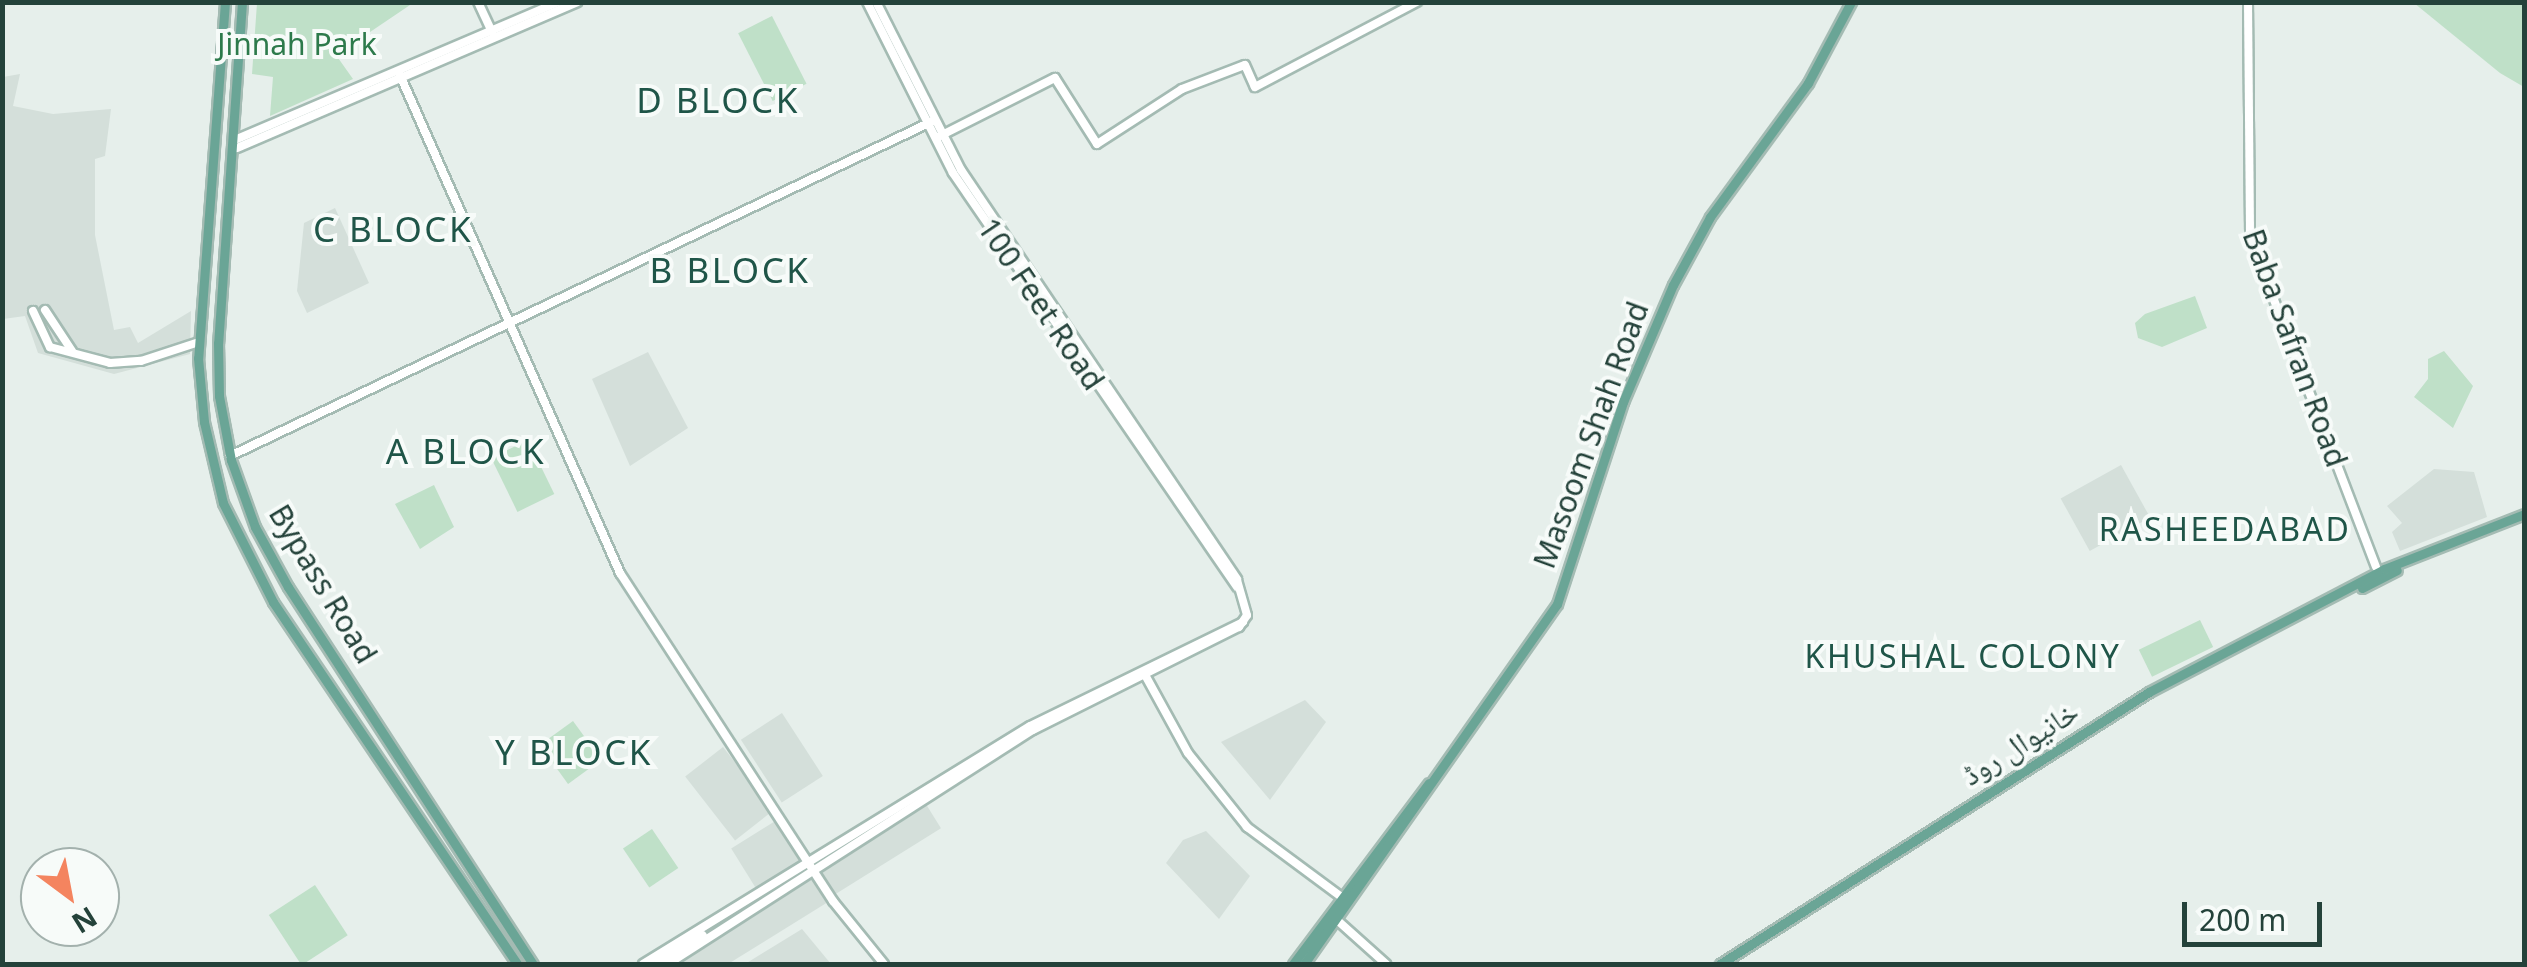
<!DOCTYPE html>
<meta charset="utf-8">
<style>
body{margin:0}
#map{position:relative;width:2527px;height:967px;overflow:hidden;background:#e6efeb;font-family:"Noto Sans","Noto Naskh Arabic",sans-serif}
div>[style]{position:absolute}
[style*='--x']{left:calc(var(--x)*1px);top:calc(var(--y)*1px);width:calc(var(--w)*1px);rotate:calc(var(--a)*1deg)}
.built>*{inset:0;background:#d4dfda;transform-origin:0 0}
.green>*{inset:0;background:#bfe0c8;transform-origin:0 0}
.roads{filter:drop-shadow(2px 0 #a4bbb3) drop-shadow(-2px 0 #a4bbb3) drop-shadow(0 2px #a4bbb3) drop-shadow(0 -2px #a4bbb3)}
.secondary>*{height:8px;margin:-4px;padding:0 4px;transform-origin:4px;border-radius:4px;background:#fff}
.primary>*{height:9px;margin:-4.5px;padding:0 4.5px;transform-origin:4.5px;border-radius:4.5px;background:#6aa596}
span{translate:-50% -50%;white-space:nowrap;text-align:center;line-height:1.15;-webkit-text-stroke:8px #f7fbf9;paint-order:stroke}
.park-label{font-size:30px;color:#2d7a4b}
.street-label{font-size:30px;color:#24423a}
.neighbourhood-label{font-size:32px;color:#1f5548;letter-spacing:2.5px}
.quarter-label{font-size:35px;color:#1f5548;letter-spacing:2.5px}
.frame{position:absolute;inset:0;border:5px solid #24423a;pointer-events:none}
.north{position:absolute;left:20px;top:847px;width:100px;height:100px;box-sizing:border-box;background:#f7fbf9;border:2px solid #a3b1ad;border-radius:50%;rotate:148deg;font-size:28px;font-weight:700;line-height:40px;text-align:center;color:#24423a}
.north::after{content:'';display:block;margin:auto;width:35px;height:45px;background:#f4845f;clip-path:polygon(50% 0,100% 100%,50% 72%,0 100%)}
.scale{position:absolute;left:2182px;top:902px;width:140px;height:45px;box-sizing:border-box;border:5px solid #24423a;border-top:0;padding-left:12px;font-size:30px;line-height:35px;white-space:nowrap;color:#24423a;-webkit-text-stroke:8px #f7fbf9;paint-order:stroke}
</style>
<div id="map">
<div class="built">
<i style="clip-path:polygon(20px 74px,13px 106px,53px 114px,111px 109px,105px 156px,95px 159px,95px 235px,114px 330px,130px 327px,138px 343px,191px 311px,190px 354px,114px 374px,38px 353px,25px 316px,3px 319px,3px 77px)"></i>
<i style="clip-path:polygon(335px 208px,369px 283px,307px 313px,297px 291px,304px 223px)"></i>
<i style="clip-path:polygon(648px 352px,688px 428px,630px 466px,592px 379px)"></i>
<i style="left:2121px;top:465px;width:60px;height:69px;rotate:61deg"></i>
<i style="clip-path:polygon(2434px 469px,2474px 472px,2487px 517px,2400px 551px,2392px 532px,2402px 523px,2387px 506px)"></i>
<i style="clip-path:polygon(1305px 700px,1326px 722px,1270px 800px,1221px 742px)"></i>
<i style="left:782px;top:713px;width:75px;height:49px;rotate:57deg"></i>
<i style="left:723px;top:747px;width:81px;height:48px;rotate:52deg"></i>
<i style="left:924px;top:801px;width:32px;height:128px;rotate:58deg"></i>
<i style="left:777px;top:820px;width:49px;height:54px;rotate:58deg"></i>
<i style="clip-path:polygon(1206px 831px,1250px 876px,1219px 919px,1166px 863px,1183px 840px)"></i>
<i style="clip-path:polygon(812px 875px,828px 902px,728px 964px,678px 962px)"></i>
<i style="clip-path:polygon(802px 929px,831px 964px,745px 964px)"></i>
</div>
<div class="green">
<i style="clip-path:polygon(257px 3px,257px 2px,413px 3px,336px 55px,353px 79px,270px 116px,273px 77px,252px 74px)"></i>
<i style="clip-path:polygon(2414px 3px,2524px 3px,2524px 87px,2500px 73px)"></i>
<i style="left:772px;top:16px;width:76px;height:38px;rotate:63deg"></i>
<i style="clip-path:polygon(2195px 296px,2207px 328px,2162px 347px,2138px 338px,2135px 323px,2145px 314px)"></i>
<i style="clip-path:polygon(2444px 351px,2473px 386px,2453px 428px,2414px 397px,2428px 379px,2428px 359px)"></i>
<i style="left:528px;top:440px;width:60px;height:41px;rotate:64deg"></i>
<i style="clip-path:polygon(434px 485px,454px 527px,420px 549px,395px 504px)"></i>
<i style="left:2200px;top:620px;width:30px;height:68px;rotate:64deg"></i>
<i style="left:573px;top:721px;width:48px;height:41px;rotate:54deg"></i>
<i style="left:652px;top:829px;width:47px;height:35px;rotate:56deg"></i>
<i style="left:315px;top:885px;width:60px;height:55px;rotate:57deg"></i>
</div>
<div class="roads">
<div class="secondary">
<i style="--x:478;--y:2;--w:33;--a:65"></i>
<i style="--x:867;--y:2;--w:191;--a:63.3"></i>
<i style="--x:953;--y:173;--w:502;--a:55.55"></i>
<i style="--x:2248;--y:2;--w:235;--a:89.5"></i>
<i style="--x:2250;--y:237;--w:353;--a:69.1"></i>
<i style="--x:399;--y:73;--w:547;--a:66.15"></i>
<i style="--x:620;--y:573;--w:391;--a:57"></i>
<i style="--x:833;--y:901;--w:81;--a:51"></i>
<i style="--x:938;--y:137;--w:131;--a:-26.8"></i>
<i style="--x:1055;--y:78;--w:78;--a:57.5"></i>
<i style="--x:1097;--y:144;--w:101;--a:-32.9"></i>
<i style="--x:1182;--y:89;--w:67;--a:-20.9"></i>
<i style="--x:1245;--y:65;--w:24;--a:66"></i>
<i style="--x:1255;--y:87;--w:183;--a:-27.7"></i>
<i style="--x:237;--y:139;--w:349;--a:-23.1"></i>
<i style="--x:237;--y:148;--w:370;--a:-23.2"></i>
<i style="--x:45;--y:310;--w:49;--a:56.6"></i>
<i style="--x:33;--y:311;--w:40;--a:65"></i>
<i style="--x:50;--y:347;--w:62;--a:14.9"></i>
<i style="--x:110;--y:363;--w:31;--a:-4"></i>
<i style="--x:141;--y:361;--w:61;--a:-18.1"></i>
<i style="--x:230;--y:456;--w:781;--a:-25.48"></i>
<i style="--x:1144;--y:673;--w:91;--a:61.2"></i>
<i style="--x:1188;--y:753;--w:95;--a:51.4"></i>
<i style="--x:1247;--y:827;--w:119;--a:36.5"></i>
<i style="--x:1337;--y:920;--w:66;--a:41.9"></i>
<i style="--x:643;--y:964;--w:454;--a:-31.6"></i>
<i style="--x:1030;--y:726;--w:237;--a:-26"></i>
<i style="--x:657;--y:964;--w:54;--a:-32.2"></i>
<i style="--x:668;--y:964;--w:434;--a:-32.7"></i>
<i style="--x:1033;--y:730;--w:230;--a:-26.6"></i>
<i style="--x:1239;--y:627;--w:14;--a:-56"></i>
<i style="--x:1247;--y:615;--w:37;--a:-106"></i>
<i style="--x:1237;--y:579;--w:493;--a:-124"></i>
<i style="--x:961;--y:170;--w:188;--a:-116.8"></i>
</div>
<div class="primary">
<i style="--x:225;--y:2;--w:357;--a:94.3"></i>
<i style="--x:198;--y:358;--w:64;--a:84.6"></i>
<i style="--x:204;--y:422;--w:83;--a:76.8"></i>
<i style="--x:223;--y:503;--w:111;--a:63.2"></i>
<i style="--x:273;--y:602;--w:437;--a:56"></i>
<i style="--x:242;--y:2;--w:342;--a:94"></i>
<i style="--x:218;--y:343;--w:53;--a:88.9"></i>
<i style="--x:219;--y:396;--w:65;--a:79.4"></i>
<i style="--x:231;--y:460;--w:71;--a:70.3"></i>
<i style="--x:255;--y:527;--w:68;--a:61.2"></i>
<i style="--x:288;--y:587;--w:450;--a:57"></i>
<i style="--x:2362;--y:588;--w:39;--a:-27"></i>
<i style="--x:1293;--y:964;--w:226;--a:-53.1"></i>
<i style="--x:1304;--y:964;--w:440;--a:-54.9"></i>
<i style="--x:1557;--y:604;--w:213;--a:-71.9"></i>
<i style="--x:1623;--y:402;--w:127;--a:-66.9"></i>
<i style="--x:1673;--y:285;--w:77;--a:-61.4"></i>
<i style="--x:1710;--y:217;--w:166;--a:-53.8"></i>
<i style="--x:1808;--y:83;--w:92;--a:-62"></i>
<i style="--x:1720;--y:964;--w:508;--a:-32.38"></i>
<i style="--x:2149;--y:692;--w:265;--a:-27.6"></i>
<i style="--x:2384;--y:569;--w:150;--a:-21.4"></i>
</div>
</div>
<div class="park-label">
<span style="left:297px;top:44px">Jinnah Park</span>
</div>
<div class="street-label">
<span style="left:1041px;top:304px;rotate:56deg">100 Feet Road</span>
<span style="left:2295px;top:348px;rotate:70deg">Baba Safran Road</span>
<span style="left:1591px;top:435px;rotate:-70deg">Masoom Shah Road</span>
<span style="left:323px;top:584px;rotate:59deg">Bypass Road</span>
<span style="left:2020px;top:743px;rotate:-32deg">خانیوال روڈ</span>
</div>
<div class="neighbourhood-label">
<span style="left:2225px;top:529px">RASHEEDABAD</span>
<span style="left:1963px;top:656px">KHUSHAL COLONY</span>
</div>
<div class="quarter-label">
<span style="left:718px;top:100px">D BLOCK</span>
<span style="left:393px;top:229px">C BLOCK</span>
<span style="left:730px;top:270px">B BLOCK</span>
<span style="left:466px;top:451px">A BLOCK</span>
<span style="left:574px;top:752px">Y BLOCK</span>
</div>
<div class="frame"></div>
<div class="north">N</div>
<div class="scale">200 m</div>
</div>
